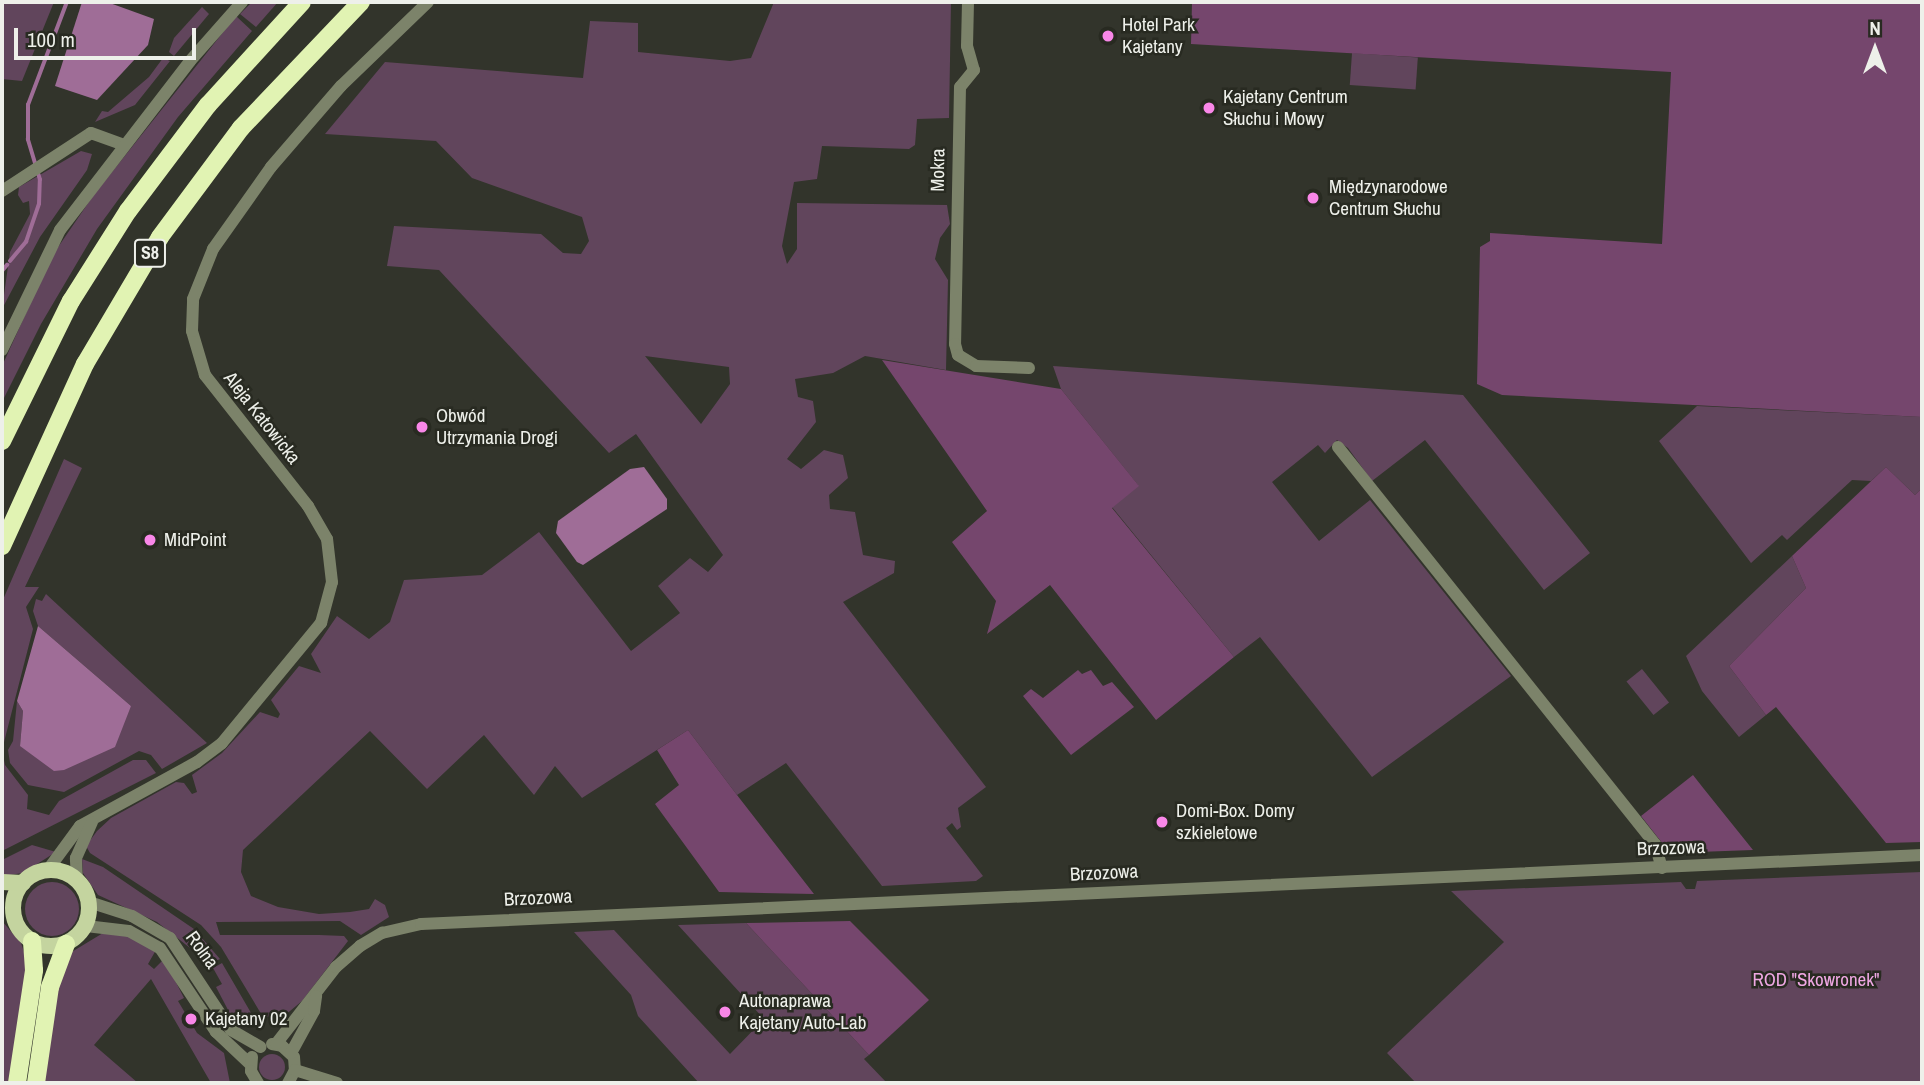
<!DOCTYPE html>
<meta charset="utf-8">
<style>
body{margin:0}
#map{position:relative;width:1924px;height:1085px;overflow:hidden;background:#32342b;font-family:"Archivo Narrow",sans-serif}
div>[style]{position:absolute}
[style*='--x']{left:calc(var(--x)*1px);top:calc(var(--y)*1px);width:calc(var(--w)*1px);rotate:calc(var(--a)*1deg)}
.green>*{inset:0;background:#61455c;transform-origin:0 0}
.round{border-radius:50%}
.forest>*{inset:0;background:#75466d}
.water>*{inset:0;background:#9f6d97}
.stream>*{height:3.5px;margin:-1.75px;padding:0 1.75px;transform-origin:1.75px;border-radius:1.75px;background:#9f6d97}
.minor>*{height:12px;margin:-6px;padding:0 6px;transform-origin:6px;border-radius:6px;background:#7c836a}
.major>*{height:16px;margin:-8px;padding:0 8px;transform-origin:8px;border-radius:8px;background:#c4d49f}
.major>.ring{margin:-8px;padding:0;box-sizing:content-box;background:none;border:16px solid #c4d49f;border-radius:50%}
.highway>*{height:18px;margin:-9px;padding:0 9px;transform-origin:9px;border-radius:9px;background:#e1f3b3}
.dots>*{width:19px;height:19px;translate:-50% -50%;box-sizing:border-box;border:4px solid #282a21;border-radius:50%}
span{translate:-50% -50%;white-space:nowrap;text-align:center;line-height:1.15;-webkit-text-stroke:5px #282a21;paint-order:stroke}
.shield-label span{padding:2px 5px;background:#282a21;border:2px solid;border-radius:5px;-webkit-text-stroke-width:0}
.shield-label{font-size:18px;color:#eef0ea;font-weight:700}
.poi-label{font-size:19px;color:#eef0ea}
.left{translate:0 -50%;text-align:left}
.street-label{font-size:19px;color:#eef0ea}
.park-label{font-size:19px;color:#efa7e3}
.frame{position:absolute;inset:0;border:4px solid #eef0ea;pointer-events:none}
.north{position:absolute;left:1840px;top:14px;width:70px;height:70px;-webkit-text-stroke:5px #282a21;paint-order:stroke;rotate:0deg;font-size:19px;font-weight:700;line-height:28px;text-align:center;color:#eef0ea}
.north::after{content:'';display:block;margin:auto;width:24px;height:32px;background:#eef0ea;clip-path:polygon(50% 0,100% 100%,50% 72%,0 100%)}
.scale{position:absolute;left:14px;top:28px;width:182px;height:32px;box-sizing:border-box;border:4px solid #eef0ea;border-top:0;padding-left:9px;font-size:21px;line-height:24px;white-space:nowrap;color:#eef0ea;-webkit-text-stroke:5px #282a21;paint-order:stroke}
</style>
<div id="map">
<div class="green">
<i style="clip-path:polygon(2px 2px,54px 2px,22px 81px,2px 79px)"></i>
<i style="clip-path:polygon(252px 2px,278px 2px,256px 27px,240px 14px)"></i>
<i style="clip-path:polygon(evenodd,774px 2px,951px 2px,949px 118px,917px 119px,915px 145px,909px 149px,822px 146px,817px 179px,794px 182px,782px 246px,787px 264px,797px 249px,797px 203px,947px 205px,950px 224px,940px 238px,935px 259px,948px 280px,946px 370px,865px 356px,833px 373px,795px 379px,798px 397px,813px 401px,816px 422px,787px 459px,801px 469px,824px 450px,843px 455px,848px 478px,829px 495px,830px 509px,855px 512px,863px 555px,895px 561px,894px 573px,843px 602px,986px 787px,958px 808px,961px 827px,957px 830px,952px 823px,946px 828px,983px 876px,976px 881px,882px 886px,786px 763px,737px 795px,688px 730px,582px 798px,555px 766px,534px 795px,484px 735px,427px 789px,370px 731px,243px 850px,241px 872px,251px 896px,278px 907px,319px 914px,350px 912px,369px 909px,375px 899px,385px 905px,389px 917px,361px 935px,340px 921px,216px 922px,220px 935px,319px 935px,344px 936px,348px 941px,302px 1001px,284px 1016px,263px 1017px,221px 947px,201px 925px,90px 853px,86px 846px,97px 831px,111px 818px,176px 782px,184px 783px,192px 794px,197px 792px,192px 775px,222px 753px,260px 712px,278px 718px,280px 714px,271px 700px,299px 666px,321px 673px,311px 654px,337px 616px,369px 639px,390px 622px,404px 580px,482px 575px,539px 532px,631px 651px,680px 613px,658px 586px,690px 558px,708px 572px,723px 555px,636px 434px,609px 453px,439px 270px,387px 266px,394px 226px,541px 234px,563px 253px,581px 254px,589px 241px,582px 217px,472px 178px,436px 141px,325px 134px,385px 62px,583px 78px,590px 21px,638px 23px,638px 52px,730px 61px,751px 58px,774px 2px,645px 356px,729px 367px,730px 384px,701px 424px,645px 356px)"></i>
<i style="clip-path:polygon(202px 7px,209px 14px,174px 56px,169px 52px,174px 38px)"></i>
<i style="clip-path:polygon(236px 16px,252px 31px,178px 117px,97px 229px,41px 324px,2px 402px,2px 366px,52px 256px,93px 196px)"></i>
<i style="left:1352px;top:53px;width:66px;height:32px;rotate:4deg"></i>
<i style="clip-path:polygon(163px 58px,170px 61px,135px 105px,95px 122px,102px 111px,108px 112px,149px 77px)"></i>
<i style="clip-path:polygon(81px 151px,92px 154px,87px 170px,40px 237px,2px 309px,10px 252px,30px 214px,29px 201px,23px 203px,18px 195px,19px 187px)"></i>
<i style="clip-path:polygon(1053px 366px,1463px 395px,1590px 553px,1544px 590px,1425px 440px,1372px 481px,1348px 448px,1337px 440px,1325px 453px,1318px 445px,1272px 482px,1319px 541px,1370px 500px,1511px 676px,1372px 777px,1260px 637px,1234px 657px,1112px 507px,1138px 485px,1061px 389px)"></i>
<i style="clip-path:polygon(1697px 406px,1922px 417px,1922px 488px,1915px 495px,1886px 467px,1871px 481px,1852px 480px,1787px 540px,1782px 535px,1751px 563px,1659px 441px)"></i>
<i style="clip-path:polygon(64px 459px,82px 468px,25px 587px,39px 587px,26px 607px,33px 629px,2px 750px,5px 765px,28px 795px,27px 809px,49px 815px,59px 801px,133px 760px,146px 760px,156px 773px,2px 851px,2px 602px)"></i>
<i style="clip-path:polygon(1792px 556px,1806px 588px,1729px 666px,1766px 715px,1739px 737px,1702px 691px,1686px 656px)"></i>
<i style="clip-path:polygon(46px 594px,207px 743px,162px 769px,151px 755px,139px 751px,64px 792px,28px 785px,10px 763px,8px 750px,13px 741px,17px 701px,23px 711px,20px 746px,131px 706px,38px 626px,33px 611px,36px 599px,42px 601px)"></i>
<i style="left:1642px;top:669px;width:43px;height:20px;rotate:51deg"></i>
<i style="clip-path:polygon(32px 845px,56px 852px,23px 873px,2px 876px,2px 860px)"></i>
<i style="clip-path:polygon(82px 859px,103px 867px,194px 929px,220px 959px,211px 963px,203px 953px,199px 955px,157px 922px,98px 895px,83px 873px)"></i>
<i style="clip-path:polygon(1922px 872px,1922px 1083px,1416px 1083px,1387px 1053px,1504px 942px,1451px 891px,1681px 882px,1686px 889px,1695px 889px,1697px 881px)"></i>
<i class="round" style="left:25px;top:882px;width:54px;height:54px"></i>
<i style="clip-path:polygon(2px 921px,21px 943px,27px 961px,11px 1083px,2px 1083px)"></i>
<i style="clip-path:polygon(746px 923px,869px 1055px,864px 1059px,887px 1083px,699px 1083px,638px 1016px,631px 995px,574px 932px,614px 930px,730px 1054px,764px 1019px,678px 925px)"></i>
<i style="clip-path:polygon(103px 933px,130px 936px,156px 950px,148px 964px,154px 969px,164px 959px,184px 998px,178px 1001px,197px 1033px,224px 1053px,230px 1083px,211px 1083px,151px 979px,94px 1045px,138px 1083px,43px 1083px,57px 991px,70px 953px)"></i>
<i style="clip-path:polygon(222px 963px,254px 1018px,238px 1029px,216px 987px,222px 984px,213px 968px)"></i>
<i class="round" style="left:259px;top:1054px;width:26px;height:26px"></i>
</div>
<div class="forest">
<i style="clip-path:polygon(1192px 2px,1922px 2px,1922px 417px,1502px 395px,1477px 384px,1480px 247px,1490px 241px,1490px 233px,1662px 244px,1671px 72px,1191px 44px)"></i>
<i style="clip-path:polygon(882px 360px,1061px 389px,1139px 486px,1112px 508px,1234px 657px,1156px 720px,1050px 585px,987px 634px,996px 601px,952px 542px,987px 511px)"></i>
<i style="clip-path:polygon(1886px 467px,1915px 495px,1922px 488px,1922px 842px,1886px 843px,1776px 707px,1766px 715px,1729px 666px,1806px 588px,1792px 556px)"></i>
<i style="clip-path:polygon(1078px 670px,1082px 674px,1091px 670px,1103px 686px,1112px 682px,1134px 707px,1071px 755px,1023px 696px,1031px 689px,1043px 698px)"></i>
<i style="clip-path:polygon(688px 730px,737px 795px,814px 894px,719px 892px,655px 804px,679px 785px,657px 750px)"></i>
<i style="clip-path:polygon(1693px 775px,1704px 789px,1753px 850px,1670px 853px,1641px 816px)"></i>
<i style="clip-path:polygon(850px 921px,929px 1000px,869px 1055px,746px 923px)"></i>
</div>
<div class="water">
<i style="clip-path:polygon(82px 2px,107px 2px,154px 19px,148px 45px,97px 100px,55px 86px)"></i>
<i style="clip-path:polygon(644px 467px,667px 499px,667px 509px,583px 565px,577px 562px,556px 533px,558px 521px,630px 469px)"></i>
<i style="clip-path:polygon(38px 626px,131px 706px,115px 747px,64px 770px,54px 771px,20px 746px,23px 711px,17px 701px)"></i>
</div>
<div class="stream">
<i style="--x:10;--y:261;--w:25;--a:-50"></i>
<i style="--x:26;--y:242;--w:40;--a:-71.1"></i>
<i style="--x:39;--y:204;--w:24;--a:-88"></i>
<i style="--x:40;--y:180;--w:42;--a:-106.7"></i>
<i style="--x:28;--y:140;--w:35;--a:-90"></i>
<i style="--x:28;--y:105;--w:110;--a:-69.3"></i>
<i style="--x:2;--y:271;--w:8;--a:-50"></i>
</div>
<div class="minor">
<i style="--x:968;--y:2;--w:44;--a:91.3"></i>
<i style="--x:967;--y:46;--w:25;--a:74"></i>
<i style="--x:974;--y:70;--w:22;--a:129"></i>
<i style="--x:960;--y:87;--w:257;--a:91.1"></i>
<i style="--x:955;--y:344;--w:11;--a:75"></i>
<i style="--x:958;--y:355;--w:21;--a:31"></i>
<i style="--x:976;--y:366;--w:53;--a:2.2"></i>
<i style="--x:2;--y:191;--w:106;--a:-33.1"></i>
<i style="--x:91;--y:133;--w:35;--a:20"></i>
<i style="--x:2;--y:350;--w:133;--a:-64.2"></i>
<i style="--x:60;--y:230;--w:213;--a:-52.4"></i>
<i style="--x:190;--y:61;--w:79;--a:-48.6"></i>
<i style="--x:1338;--y:447;--w:508;--a:51.39"></i>
<i style="--x:1655;--y:844;--w:25;--a:74"></i>
<i style="--x:47;--y:871;--w:56;--a:-53.7"></i>
<i style="--x:80;--y:826;--w:133;--a:-28.7"></i>
<i style="--x:197;--y:762;--w:31;--a:-37"></i>
<i style="--x:222;--y:743;--w:156;--a:-50.5"></i>
<i style="--x:321;--y:623;--w:42;--a:-75"></i>
<i style="--x:332;--y:582;--w:43;--a:-96.6"></i>
<i style="--x:327;--y:539;--w:38;--a:-120"></i>
<i style="--x:308;--y:506;--w:167;--a:-128.2"></i>
<i style="--x:205;--y:375;--w:46;--a:-106.5"></i>
<i style="--x:192;--y:331;--w:32;--a:-88"></i>
<i style="--x:193;--y:299;--w:54;--a:-68.2"></i>
<i style="--x:213;--y:249;--w:100;--a:-54.7"></i>
<i style="--x:271;--y:167;--w:107;--a:-49.2"></i>
<i style="--x:341;--y:86;--w:121;--a:-44"></i>
<i style="--x:77;--y:880;--w:22;--a:-93"></i>
<i style="--x:76;--y:858;--w:39;--a:-66"></i>
<i style="--x:89;--y:902;--w:45;--a:18"></i>
<i style="--x:132;--y:916;--w:44;--a:30.1"></i>
<i style="--x:170;--y:938;--w:110;--a:56.5"></i>
<i style="--x:231;--y:1030;--w:34;--a:30"></i>
<i style="--x:86;--y:926;--w:43;--a:6.6"></i>
<i style="--x:129;--y:931;--w:35;--a:29"></i>
<i style="--x:160;--y:948;--w:101;--a:56.3"></i>
<i style="--x:216;--y:1032;--w:47;--a:43.3"></i>
<i style="--x:272;--y:1044;--w:10;--a:11"></i>
<i style="--x:282;--y:1046;--w:16;--a:43"></i>
<i style="--x:294;--y:1057;--w:13;--a:86"></i>
<i style="--x:295;--y:1070;--w:15;--a:118"></i>
<i style="--x:276;--y:1044;--w:98;--a:-52.1"></i>
<i style="--x:336;--y:967;--w:32;--a:-41"></i>
<i style="--x:360;--y:946;--w:26;--a:-31"></i>
<i style="--x:382;--y:933;--w:40;--a:-13"></i>
<i style="--x:421;--y:924;--w:1503;--a:-2.63"></i>
<i style="--x:291;--y:1053;--w:48;--a:-61.3"></i>
<i style="--x:314;--y:1011;--w:15;--a:-82"></i>
<i style="--x:252;--y:1057;--w:14;--a:94"></i>
<i style="--x:251;--y:1071;--w:14;--a:60"></i>
<i style="--x:295;--y:1070;--w:44;--a:17.2"></i>
</div>
<div class="major">
<i class="ring" style="left:13px;top:870px;width:60px;height:60px"></i>
<i style="--x:2;--y:882;--w:21;--a:3"></i>
</div>
<div class="highway">
<i style="--x:2;--y:441;--w:156;--a:-63.8"></i>
<i style="--x:71;--y:301;--w:107;--a:-57.7"></i>
<i style="--x:128;--y:211;--w:133;--a:-53"></i>
<i style="--x:208;--y:105;--w:139;--a:-47.6"></i>
<i style="--x:2;--y:546;--w:200;--a:-65.5"></i>
<i style="--x:85;--y:364;--w:147;--a:-59.4"></i>
<i style="--x:160;--y:237;--w:136;--a:-53.4"></i>
<i style="--x:241;--y:128;--w:174;--a:-46.4"></i>
<i style="--x:17;--y:1083;--w:114;--a:-81.4"></i>
<i style="--x:34;--y:970;--w:29;--a:-94"></i>
<i style="--x:36;--y:1083;--w:97;--a:-81.7"></i>
<i style="--x:50;--y:987;--w:46;--a:-69.6"></i>
</div>
<div class="dots">
<i style="left:1108px;top:36px;background:#f987e8"></i>
<i style="left:1209px;top:108px;background:#f987e8"></i>
<i style="left:1313px;top:198px;background:#f987e8"></i>
<i style="left:422px;top:427px;background:#f987e8"></i>
<i style="left:150px;top:540px;background:#f987e8"></i>
<i style="left:1162px;top:822px;background:#f987e8"></i>
<i style="left:725px;top:1012px;background:#f987e8"></i>
<i style="left:191px;top:1019px;background:#f987e8"></i>
</div>
<div class="shield-label">
<span style="left:150px;top:253px">S8</span>
</div>
<div class="poi-label">
<span class="left" style="left:1122px;top:36px">Hotel Park<br>Kajetany</span>
<span class="left" style="left:1223px;top:108px">Kajetany Centrum<br>Słuchu i Mowy</span>
<span class="left" style="left:1329px;top:198px">Międzynarodowe<br>Centrum Słuchu</span>
<span class="left" style="left:436px;top:427px">Obwód<br>Utrzymania Drogi</span>
<span class="left" style="left:164px;top:540px">MidPoint</span>
<span class="left" style="left:1176px;top:822px">Domi-Box. Domy<br>szkieletowe</span>
<span class="left" style="left:739px;top:1012px">Autonaprawa<br>Kajetany Auto-Lab</span>
<span class="left" style="left:205px;top:1019px">Kajetany 02</span>
</div>
<div class="street-label">
<span style="left:938px;top:170px;rotate:-89deg">Mokra</span>
<span style="left:262px;top:418px;rotate:52deg">Aleja Katowicka</span>
<span style="left:1671px;top:848px;rotate:-2deg">Brzozowa</span>
<span style="left:1104px;top:873px;rotate:-3deg">Brzozowa</span>
<span style="left:538px;top:898px;rotate:-3deg">Brzozowa</span>
<span style="left:202px;top:950px;rotate:54deg">Rolna</span>
</div>
<div class="park-label">
<span style="left:1816px;top:980px">ROD "Skowronek"</span>
</div>
<div class="frame"></div>
<div class="north">N</div>
<div class="scale">100 m</div>
</div>
